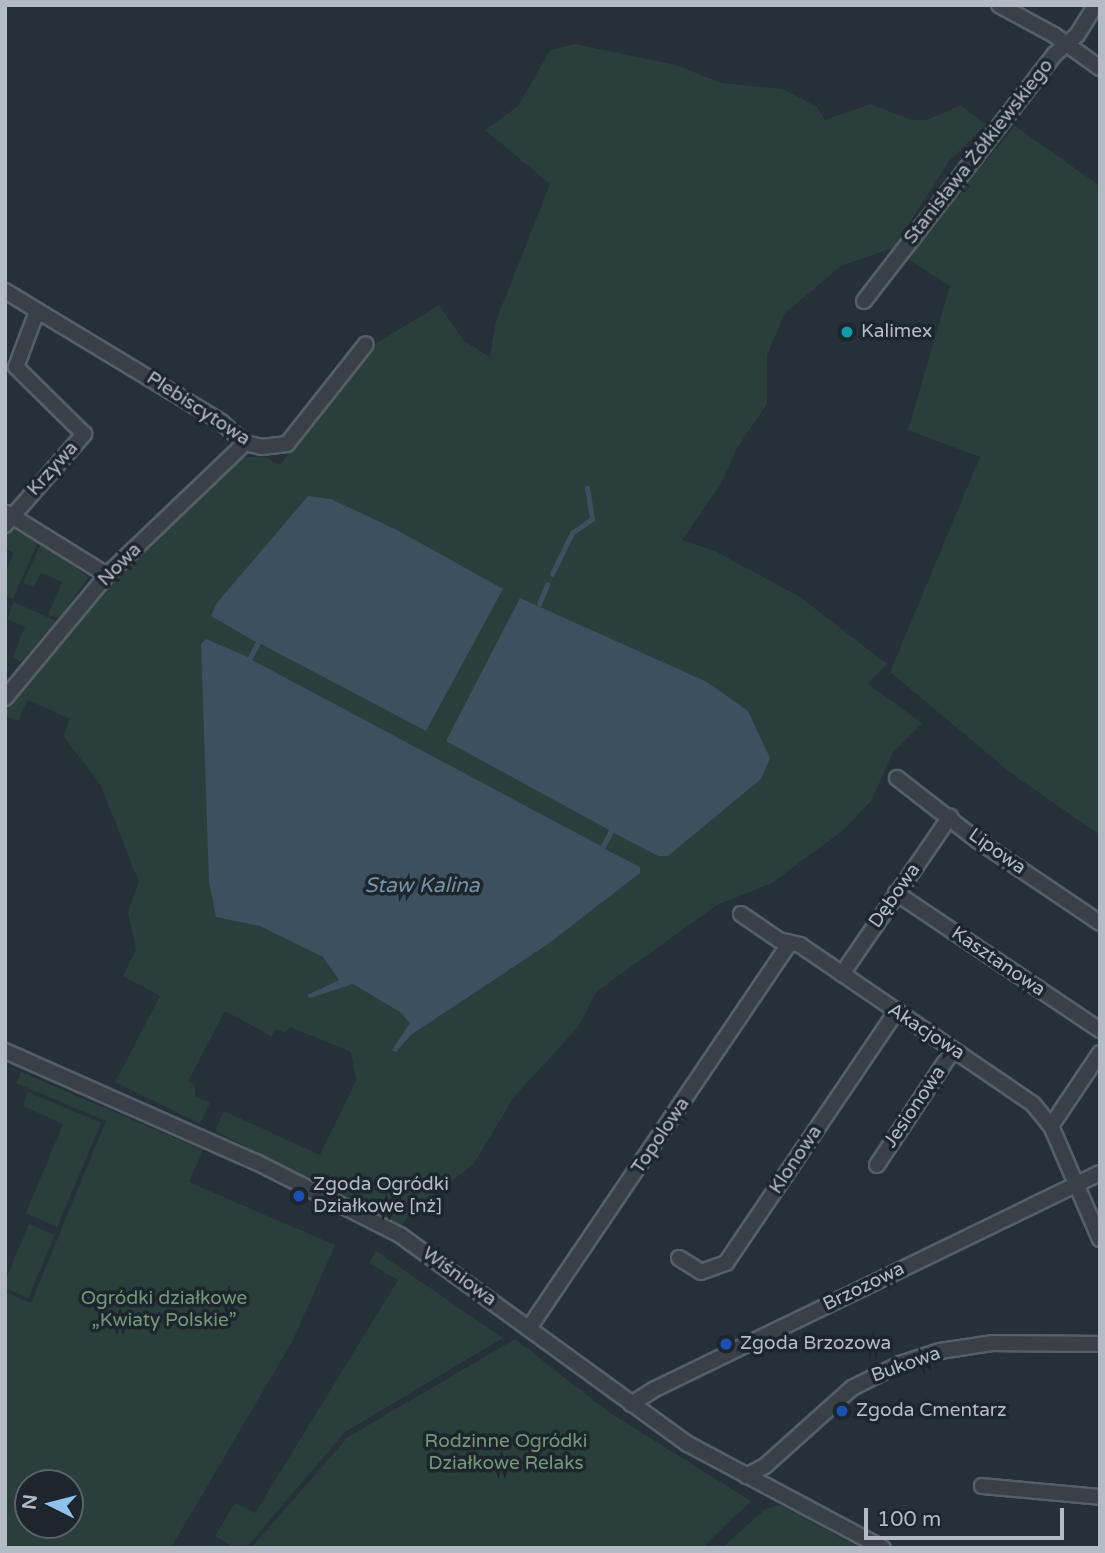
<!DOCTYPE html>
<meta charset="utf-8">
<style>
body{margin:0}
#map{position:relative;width:1105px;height:1553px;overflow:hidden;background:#253038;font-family:"Varela Round",sans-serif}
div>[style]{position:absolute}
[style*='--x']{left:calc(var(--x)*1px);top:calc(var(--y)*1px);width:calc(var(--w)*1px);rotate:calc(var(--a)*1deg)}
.green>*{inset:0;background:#2a3e3b}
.water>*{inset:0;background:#3c505f}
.stream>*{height:4.5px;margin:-2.25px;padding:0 2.25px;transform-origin:2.25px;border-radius:2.25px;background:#3c505f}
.roads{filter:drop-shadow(2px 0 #565f66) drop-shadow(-2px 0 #565f66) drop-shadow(0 2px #565f66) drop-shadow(0 -2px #565f66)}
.minor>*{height:14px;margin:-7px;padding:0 7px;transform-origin:7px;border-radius:7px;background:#384148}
.dots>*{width:19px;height:19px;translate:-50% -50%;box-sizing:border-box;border:4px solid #1d262d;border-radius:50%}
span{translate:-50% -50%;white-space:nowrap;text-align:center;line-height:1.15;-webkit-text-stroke:7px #1d262d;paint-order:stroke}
.street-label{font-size:19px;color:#b3bcc4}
.poi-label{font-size:19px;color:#b3bcc4}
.left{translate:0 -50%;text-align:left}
.park-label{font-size:19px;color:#749877}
.water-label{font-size:21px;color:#7791a4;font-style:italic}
.frame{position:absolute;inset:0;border:7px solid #b3bcc4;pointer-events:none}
.north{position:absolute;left:14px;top:1469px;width:70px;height:70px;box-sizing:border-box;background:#1d262d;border:2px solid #596269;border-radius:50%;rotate:276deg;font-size:19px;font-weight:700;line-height:28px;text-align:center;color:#b3bcc4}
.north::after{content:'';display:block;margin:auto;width:24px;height:32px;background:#91c2eb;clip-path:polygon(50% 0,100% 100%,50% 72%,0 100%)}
.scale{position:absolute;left:864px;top:1508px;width:200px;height:32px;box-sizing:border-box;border:4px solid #b3bcc4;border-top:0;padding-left:9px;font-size:21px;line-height:24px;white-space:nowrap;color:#b3bcc4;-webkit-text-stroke:5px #1d262d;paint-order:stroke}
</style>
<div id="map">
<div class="green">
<i style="clip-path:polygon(575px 44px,676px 65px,721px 83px,783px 89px,817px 107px,825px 120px,870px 104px,912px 120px,927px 120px,961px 105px,986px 125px,950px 160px,893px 248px,841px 266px,785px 313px,767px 355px,767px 404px,737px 448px,721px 484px,682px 540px,715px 551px,800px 597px,887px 664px,868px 684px,922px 723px,893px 752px,872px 800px,842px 831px,772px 883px,717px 905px,596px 992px,579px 1026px,514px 1097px,473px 1165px,414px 1209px,401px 1226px,215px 1131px,224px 1111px,320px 1155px,356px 1080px,351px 1052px,290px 1027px,286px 1033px,276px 1029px,271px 1036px,225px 1011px,188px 1081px,195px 1085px,195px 1096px,210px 1103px,200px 1124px,115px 1082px,160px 996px,123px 976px,136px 950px,128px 912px,139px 882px,100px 784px,63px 736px,70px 719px,28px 700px,18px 721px,7px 717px,5px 721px,5px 706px,113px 578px,239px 458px,263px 456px,280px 465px,372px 346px,439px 305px,464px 341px,490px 357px,496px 321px,550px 184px,485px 130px,518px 106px,550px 50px)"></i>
<i style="clip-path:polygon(1015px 126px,1100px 186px,1100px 835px,1012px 774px,890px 672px,980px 457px,908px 430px,950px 286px,905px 257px)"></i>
<i style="clip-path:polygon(13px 529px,38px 542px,13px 599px,5px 596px,5px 574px,14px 553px,5px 549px,5px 533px)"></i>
<i style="clip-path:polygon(41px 544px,89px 577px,59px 618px,48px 615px,62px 582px,41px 573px,34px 587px,23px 583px)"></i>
<i style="clip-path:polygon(14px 602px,56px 621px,21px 662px,12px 658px,25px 627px,7px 619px)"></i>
<i style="clip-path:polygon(evenodd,21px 1072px,203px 1150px,189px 1182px,335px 1245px,293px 1340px,171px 1548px,5px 1548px,5px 1292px,31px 1303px,106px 1121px,16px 1083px,21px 1072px,28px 1483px,70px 1483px,70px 1525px,28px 1525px,28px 1483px)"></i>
<i style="clip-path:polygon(28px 1092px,101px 1123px,57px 1227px,26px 1213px,63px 1124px,23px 1106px)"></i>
<i style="clip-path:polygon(29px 1224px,55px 1235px,28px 1298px,5px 1288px,5px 1281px)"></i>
<i style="clip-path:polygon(376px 1251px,503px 1338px,345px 1432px,246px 1548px,235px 1548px,215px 1536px,235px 1503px,255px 1513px,398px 1280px,369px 1263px)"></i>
<i style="clip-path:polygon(515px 1339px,610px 1413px,751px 1501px,702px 1548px,251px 1548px,348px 1437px)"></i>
<i style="clip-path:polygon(779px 1505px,788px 1509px,860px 1548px,722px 1548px,765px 1509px)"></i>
</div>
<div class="water">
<i style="clip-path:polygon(308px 496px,331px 499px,397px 530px,503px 589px,426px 731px,261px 644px,252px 660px,601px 846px,609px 830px,446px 741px,520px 598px,707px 682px,748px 711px,770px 758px,761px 779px,668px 856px,658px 856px,614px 833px,605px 849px,640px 867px,640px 873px,548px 944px,411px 1035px,396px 1052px,392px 1050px,410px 1023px,400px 1012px,353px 984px,310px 998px,307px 995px,339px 980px,323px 957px,260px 926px,216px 917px,209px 882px,201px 644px,206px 639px,248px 657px,256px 642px,211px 616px,216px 604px)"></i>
</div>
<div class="stream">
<i style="--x:552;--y:574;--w:46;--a:-64"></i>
<i style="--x:572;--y:533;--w:24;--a:-35"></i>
<i style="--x:592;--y:519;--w:31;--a:-99"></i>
<i style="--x:539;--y:604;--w:21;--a:-67"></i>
</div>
<div class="roads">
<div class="minor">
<i style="--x:999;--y:5;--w:63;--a:28.6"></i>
<i style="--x:1054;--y:35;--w:57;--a:35.7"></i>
<i style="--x:5;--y:291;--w:253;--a:31.2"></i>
<i style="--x:221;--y:422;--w:32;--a:41"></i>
<i style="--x:245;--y:443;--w:17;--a:13"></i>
<i style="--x:262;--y:447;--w:25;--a:-7"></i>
<i style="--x:287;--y:444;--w:127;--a:-51.7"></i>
<i style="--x:864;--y:301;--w:312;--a:-52.3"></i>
<i style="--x:1055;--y:54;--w:29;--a:-41"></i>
<i style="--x:1077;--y:35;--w:36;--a:-58"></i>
<i style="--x:7;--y:513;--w:118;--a:31.8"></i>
<i style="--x:5;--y:525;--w:121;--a:-49"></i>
<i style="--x:84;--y:434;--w:95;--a:-135.4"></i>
<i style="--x:16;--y:367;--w:57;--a:-69.3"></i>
<i style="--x:5;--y:698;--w:160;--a:-50.3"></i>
<i style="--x:107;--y:575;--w:191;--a:-43.7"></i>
<i style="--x:897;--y:778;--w:101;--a:37.8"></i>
<i style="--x:977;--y:840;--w:148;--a:34"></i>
<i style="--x:896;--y:893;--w:246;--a:33.9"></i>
<i style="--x:741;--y:914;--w:46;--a:34.4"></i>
<i style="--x:779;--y:940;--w:22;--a:13"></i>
<i style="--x:800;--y:945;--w:282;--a:34.3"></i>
<i style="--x:1033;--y:1104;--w:28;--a:51"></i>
<i style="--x:1051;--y:1126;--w:123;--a:66.6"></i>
<i style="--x:842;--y:974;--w:191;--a:-55.5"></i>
<i style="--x:5;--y:1051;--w:274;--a:23.9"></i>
<i style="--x:256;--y:1162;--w:161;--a:26.9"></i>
<i style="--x:400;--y:1235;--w:356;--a:36"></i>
<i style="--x:688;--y:1444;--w:221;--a:28.1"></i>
<i style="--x:1051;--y:1126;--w:88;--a:-56.1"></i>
<i style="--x:877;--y:1165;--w:138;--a:-56.5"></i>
<i style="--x:679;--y:1258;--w:26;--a:32"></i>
<i style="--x:701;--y:1272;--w:27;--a:-20"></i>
<i style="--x:726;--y:1263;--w:302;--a:-55.9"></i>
<i style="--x:529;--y:1328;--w:465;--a:-55.9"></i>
<i style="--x:631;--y:1404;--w:26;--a:-32"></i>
<i style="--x:653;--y:1390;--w:497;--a:-25.9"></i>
<i style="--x:746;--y:1476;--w:21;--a:-28"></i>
<i style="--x:765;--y:1466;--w:117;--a:-41.9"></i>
<i style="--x:852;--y:1388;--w:54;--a:-26.6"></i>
<i style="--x:900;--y:1364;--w:42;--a:-18"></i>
<i style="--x:940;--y:1351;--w:54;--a:-8.6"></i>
<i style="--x:993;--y:1343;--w:107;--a:0.5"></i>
<i style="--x:982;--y:1486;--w:119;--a:5.3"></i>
</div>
</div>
<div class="dots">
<i style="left:847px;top:332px;background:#0f9aa8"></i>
<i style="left:299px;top:1196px;background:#1a4fb4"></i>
<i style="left:726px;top:1344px;background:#1a4fb4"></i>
<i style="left:842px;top:1411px;background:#1a4fb4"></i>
</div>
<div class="street-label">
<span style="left:979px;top:152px;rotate:-52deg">Stanisława Żółkiewskiego</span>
<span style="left:198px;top:409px;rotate:33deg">Plebiscytowa</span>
<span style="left:53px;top:469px;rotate:-48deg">Krzywa</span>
<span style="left:120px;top:565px;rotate:-45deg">Nowa</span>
<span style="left:997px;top:852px;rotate:35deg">Lipowa</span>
<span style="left:895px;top:896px;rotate:-55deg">Dębowa</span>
<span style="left:998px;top:962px;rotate:34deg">Kasztanowa</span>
<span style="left:926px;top:1032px;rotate:33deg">Akacjowa</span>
<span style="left:915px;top:1107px;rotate:-56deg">Jesionowa</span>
<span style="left:661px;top:1136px;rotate:-56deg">Topolowa</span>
<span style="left:796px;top:1160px;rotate:-56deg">Klonowa</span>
<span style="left:459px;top:1277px;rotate:36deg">Wiśniowa</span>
<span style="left:864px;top:1287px;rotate:-26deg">Brzozowa</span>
<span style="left:906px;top:1365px;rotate:-20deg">Bukowa</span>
</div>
<div class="poi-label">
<span class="left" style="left:861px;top:332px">Kalimex</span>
<span class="left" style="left:313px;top:1196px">Zgoda Ogródki<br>Działkowe [nż]</span>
<span class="left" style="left:740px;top:1344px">Zgoda Brzozowa</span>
<span class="left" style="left:856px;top:1411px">Zgoda Cmentarz</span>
</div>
<div class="park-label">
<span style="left:164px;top:1310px">Ogródki działkowe<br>„Kwiaty Polskie”</span>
<span style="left:506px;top:1453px">Rodzinne Ogródki<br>Działkowe Relaks</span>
</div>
<div class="water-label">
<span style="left:422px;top:886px">Staw Kalina</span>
</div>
<div class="frame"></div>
<div class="north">N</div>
<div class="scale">100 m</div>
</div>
